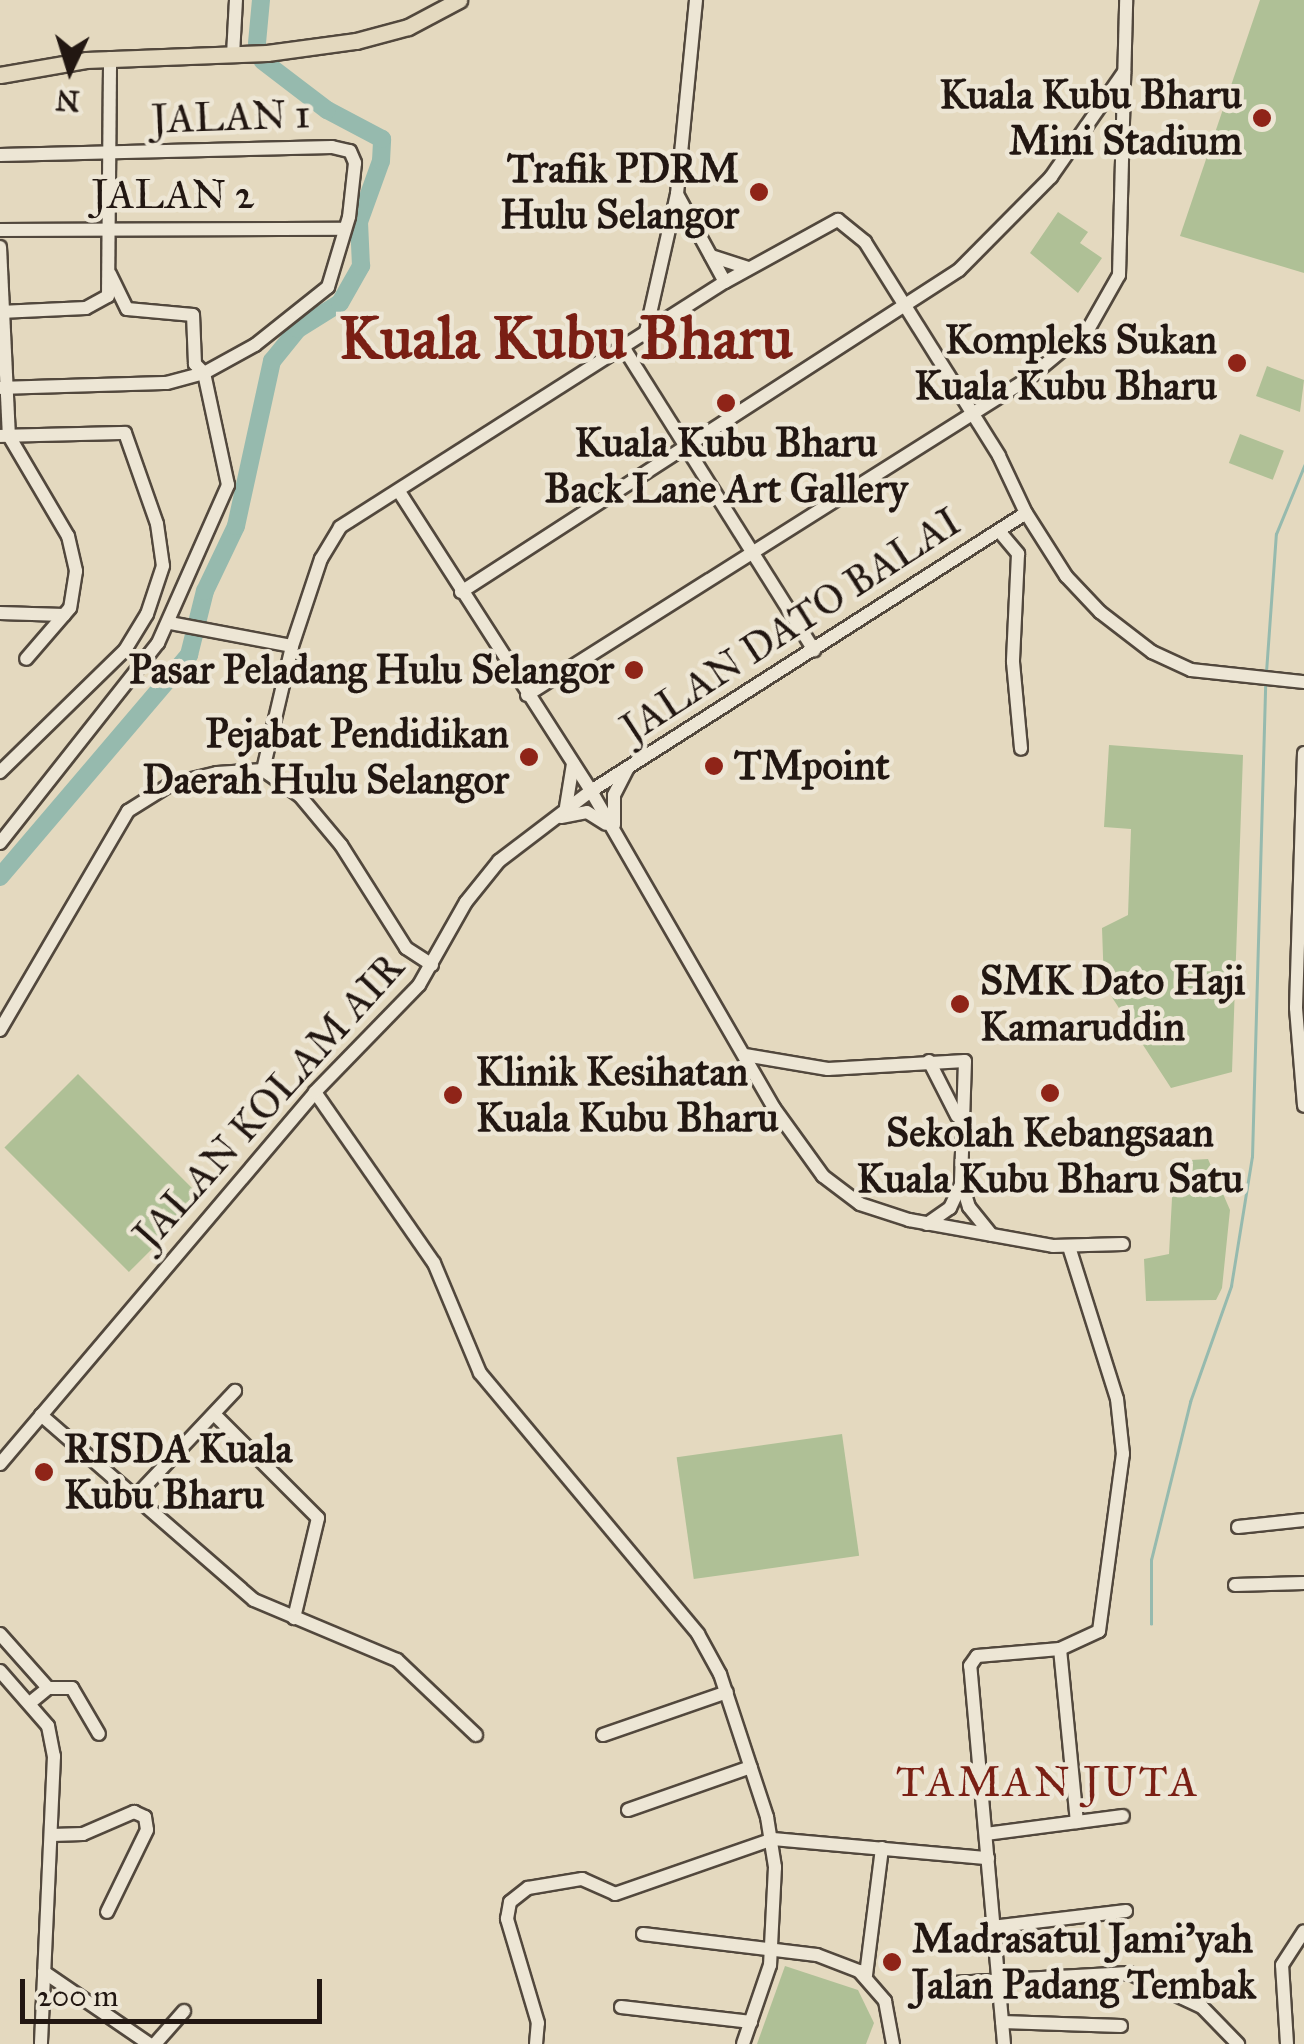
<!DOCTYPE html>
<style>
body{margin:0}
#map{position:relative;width:1304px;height:2044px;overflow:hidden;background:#e4d9bf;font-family:"IM FELL Great Primer",serif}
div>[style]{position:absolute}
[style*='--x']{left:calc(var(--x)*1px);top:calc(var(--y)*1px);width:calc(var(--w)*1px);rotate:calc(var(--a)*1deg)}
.green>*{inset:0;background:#afc096;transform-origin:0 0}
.stream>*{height:2.5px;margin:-1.25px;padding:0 1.25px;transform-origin:1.25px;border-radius:1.25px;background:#96baae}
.river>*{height:18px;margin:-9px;padding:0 9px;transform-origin:9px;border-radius:9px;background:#96baae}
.roads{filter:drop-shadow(2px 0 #52483d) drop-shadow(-2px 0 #52483d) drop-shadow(0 2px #52483d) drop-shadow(0 -2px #52483d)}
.minor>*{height:12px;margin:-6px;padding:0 6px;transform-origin:6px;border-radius:6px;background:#ede6d5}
.major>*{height:15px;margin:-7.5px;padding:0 7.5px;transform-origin:7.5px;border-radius:7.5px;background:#e4d9bf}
.dots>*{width:28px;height:28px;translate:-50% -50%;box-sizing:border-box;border:5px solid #ede6d5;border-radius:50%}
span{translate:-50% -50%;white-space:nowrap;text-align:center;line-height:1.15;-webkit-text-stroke:9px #ede6d5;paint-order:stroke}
.poi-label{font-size:40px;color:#221712;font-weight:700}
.right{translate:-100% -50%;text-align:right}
.left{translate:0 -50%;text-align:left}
.street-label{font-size:40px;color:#221712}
.neighbourhood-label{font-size:42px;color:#7a1f14;letter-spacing:2.5px}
.town-label{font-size:60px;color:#7a1f14;font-weight:700}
.north{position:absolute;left:20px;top:20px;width:100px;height:100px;-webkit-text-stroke:8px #ede6d5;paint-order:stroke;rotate:184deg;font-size:28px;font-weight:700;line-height:40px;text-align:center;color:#221712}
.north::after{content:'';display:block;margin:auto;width:35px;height:45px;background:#221712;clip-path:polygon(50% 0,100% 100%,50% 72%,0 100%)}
.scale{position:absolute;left:20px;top:1979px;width:302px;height:45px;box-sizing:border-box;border:5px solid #221712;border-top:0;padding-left:12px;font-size:30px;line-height:35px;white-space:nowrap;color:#221712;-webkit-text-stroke:8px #ede6d5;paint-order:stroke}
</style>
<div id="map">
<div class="green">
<i style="clip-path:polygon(1260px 0,1304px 0,1304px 273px,1180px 236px)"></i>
<i style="clip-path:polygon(1058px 212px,1088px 232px,1080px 243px,1102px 258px,1078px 293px,1030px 253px)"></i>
<i style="clip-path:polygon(1267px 366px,1304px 380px,1300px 412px,1256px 396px)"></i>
<i style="left:1240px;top:434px;width:47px;height:31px;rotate:21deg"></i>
<i style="clip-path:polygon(1109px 745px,1243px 755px,1232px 1072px,1171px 1088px,1104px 985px,1102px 928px,1128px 915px,1131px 829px,1104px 827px)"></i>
<i style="left:78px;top:1074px;width:176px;height:104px;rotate:45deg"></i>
<i style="clip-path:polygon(1208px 1159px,1230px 1210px,1222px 1288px,1216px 1300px,1146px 1301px,1144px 1259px,1169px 1254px,1174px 1161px)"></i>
<i style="left:842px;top:1434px;width:123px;height:167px;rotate:82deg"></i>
<i style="clip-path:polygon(785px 1966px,858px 1990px,874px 2023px,866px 2044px,757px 2044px)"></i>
</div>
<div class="stream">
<i style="--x:1266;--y:672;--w:138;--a:-85.9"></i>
<i style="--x:1276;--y:534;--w:74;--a:-67.6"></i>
<i style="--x:1151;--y:1624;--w:64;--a:-90"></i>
<i style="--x:1151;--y:1560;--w:163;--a:-76.1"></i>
<i style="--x:1190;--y:1402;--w:123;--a:-70.5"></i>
<i style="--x:1231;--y:1286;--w:131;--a:-80.8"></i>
<i style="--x:1252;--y:1157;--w:472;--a:-88.4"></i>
</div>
<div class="river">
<i style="--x:257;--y:43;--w:43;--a:-84.7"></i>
<i style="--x:0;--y:877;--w:292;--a:-49.6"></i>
<i style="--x:189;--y:655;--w:66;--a:-76"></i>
<i style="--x:205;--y:591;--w:72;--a:-64.5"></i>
<i style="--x:236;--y:526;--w:169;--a:-77.7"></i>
<i style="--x:272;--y:361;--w:41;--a:-50.9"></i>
<i style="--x:298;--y:329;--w:49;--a:-31.8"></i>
<i style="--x:340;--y:303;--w:43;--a:-60.4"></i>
<i style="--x:361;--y:266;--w:44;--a:-92.6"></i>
<i style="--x:359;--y:222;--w:65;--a:-70.2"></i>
<i style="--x:381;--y:161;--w:22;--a:-87"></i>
<i style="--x:382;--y:139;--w:62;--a:-152.2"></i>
<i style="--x:327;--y:110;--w:81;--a:-142.6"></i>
</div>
<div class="roads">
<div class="minor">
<i style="--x:233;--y:55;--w:55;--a:-86.9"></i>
<i style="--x:0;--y:155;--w:332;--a:-1.4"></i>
<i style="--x:332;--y:147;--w:18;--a:13"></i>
<i style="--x:350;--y:151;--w:13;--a:67"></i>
<i style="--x:355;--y:163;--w:54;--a:96.3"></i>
<i style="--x:349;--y:217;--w:73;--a:106.7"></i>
<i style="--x:328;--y:287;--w:93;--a:141.5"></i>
<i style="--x:255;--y:345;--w:58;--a:151.2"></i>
<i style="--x:204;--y:373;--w:39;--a:165"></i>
<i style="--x:166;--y:383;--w:166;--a:178.3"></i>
<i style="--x:677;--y:194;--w:100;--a:61.4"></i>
<i style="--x:0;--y:230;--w:345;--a:-0.2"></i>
<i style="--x:0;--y:247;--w:189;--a:87.3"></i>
<i style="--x:9;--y:436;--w:116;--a:59.5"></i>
<i style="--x:68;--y:536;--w:36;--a:77"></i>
<i style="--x:76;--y:571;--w:37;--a:99"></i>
<i style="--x:70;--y:608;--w:67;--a:130.8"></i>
<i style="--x:711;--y:256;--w:39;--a:18"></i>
<i style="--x:0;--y:312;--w:86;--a:-2.7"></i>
<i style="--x:86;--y:308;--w:25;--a:-29"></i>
<i style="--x:108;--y:296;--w:238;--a:-89.5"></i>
<i style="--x:645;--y:336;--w:146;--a:-77.3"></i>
<i style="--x:677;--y:194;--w:195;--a:-84.4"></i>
<i style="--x:625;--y:350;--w:355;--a:57.8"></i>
<i style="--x:0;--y:436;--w:125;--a:-1.4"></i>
<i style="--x:125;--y:433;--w:96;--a:70.6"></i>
<i style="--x:157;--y:524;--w:42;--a:81.9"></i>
<i style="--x:163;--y:566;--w:51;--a:108.4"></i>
<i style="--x:147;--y:614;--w:42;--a:121.4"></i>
<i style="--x:125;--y:650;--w:175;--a:135.7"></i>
<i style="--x:400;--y:493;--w:354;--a:57.3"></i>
<i style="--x:591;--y:791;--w:366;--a:60"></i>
<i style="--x:774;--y:1108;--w:84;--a:54.2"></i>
<i style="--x:823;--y:1176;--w:46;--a:37.1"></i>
<i style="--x:860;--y:1204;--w:52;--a:18.1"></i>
<i style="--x:909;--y:1220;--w:146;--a:10.2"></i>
<i style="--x:1053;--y:1246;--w:70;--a:-1.6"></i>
<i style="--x:999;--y:531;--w:30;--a:50"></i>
<i style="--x:1018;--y:554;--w:108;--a:92.7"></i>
<i style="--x:1013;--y:662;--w:87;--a:84.7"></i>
<i style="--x:461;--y:592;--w:593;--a:-32.89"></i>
<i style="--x:959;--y:270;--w:131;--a:-45.3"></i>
<i style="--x:1051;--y:177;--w:128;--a:-55.2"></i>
<i style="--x:0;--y:613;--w:64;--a:1.8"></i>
<i style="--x:170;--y:623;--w:124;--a:10.7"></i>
<i style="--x:527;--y:695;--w:594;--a:-32.27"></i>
<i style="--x:1029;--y:378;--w:78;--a:-39.8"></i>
<i style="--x:1089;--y:328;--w:61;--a:-60.5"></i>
<i style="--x:1119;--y:275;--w:275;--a:-88.5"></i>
<i style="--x:1304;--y:753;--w:255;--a:91.8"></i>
<i style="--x:1296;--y:1008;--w:98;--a:85.3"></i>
<i style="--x:263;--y:770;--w:127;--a:-76.8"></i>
<i style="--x:292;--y:646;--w:92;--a:-71.6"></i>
<i style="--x:321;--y:559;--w:37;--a:-59"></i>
<i style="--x:340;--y:527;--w:456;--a:-32.5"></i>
<i style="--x:725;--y:282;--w:129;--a:-28.8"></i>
<i style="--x:838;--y:220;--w:35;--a:39"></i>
<i style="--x:865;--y:242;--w:252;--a:57.9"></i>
<i style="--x:999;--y:456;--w:63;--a:64.7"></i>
<i style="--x:1026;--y:513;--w:75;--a:57.6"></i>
<i style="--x:1066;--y:576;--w:50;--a:46.6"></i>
<i style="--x:1100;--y:612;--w:66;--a:37.6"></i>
<i style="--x:1152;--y:652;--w:43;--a:24.8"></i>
<i style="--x:1191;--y:670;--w:114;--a:6.1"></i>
<i style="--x:566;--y:807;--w:44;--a:-80.8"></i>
<i style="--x:561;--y:817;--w:26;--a:-11"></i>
<i style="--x:587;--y:812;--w:22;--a:32"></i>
<i style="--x:614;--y:825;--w:30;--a:-90"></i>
<i style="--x:614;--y:795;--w:29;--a:-63"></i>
<i style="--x:0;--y:843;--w:255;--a:-51.7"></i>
<i style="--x:158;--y:643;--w:173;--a:-66.1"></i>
<i style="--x:228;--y:485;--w:115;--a:-102.1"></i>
<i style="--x:204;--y:373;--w:13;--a:-135"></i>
<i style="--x:195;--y:364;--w:49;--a:-92.3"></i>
<i style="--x:193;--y:315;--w:66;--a:-174.8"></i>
<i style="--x:127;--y:309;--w:39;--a:-116"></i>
<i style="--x:0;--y:1030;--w:254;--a:-59.7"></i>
<i style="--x:128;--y:811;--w:51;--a:-32.1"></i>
<i style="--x:171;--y:784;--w:47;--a:-13.4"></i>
<i style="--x:217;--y:773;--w:46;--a:-3.7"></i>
<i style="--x:263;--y:770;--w:45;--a:35.1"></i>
<i style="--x:300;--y:796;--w:64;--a:50.1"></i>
<i style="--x:341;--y:845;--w:122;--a:57.7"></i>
<i style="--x:406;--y:948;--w:31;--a:33"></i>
<i style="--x:745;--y:1055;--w:84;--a:9.6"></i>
<i style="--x:828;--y:1069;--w:137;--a:-3.3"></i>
<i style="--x:965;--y:1061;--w:120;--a:91.9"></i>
<i style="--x:961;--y:1181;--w:27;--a:73"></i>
<i style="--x:969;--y:1207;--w:36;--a:51"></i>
<i style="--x:929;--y:1061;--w:62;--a:63"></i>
<i style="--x:315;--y:1092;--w:208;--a:55.2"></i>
<i style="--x:434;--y:1263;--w:119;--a:67.3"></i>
<i style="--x:480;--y:1373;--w:340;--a:50.1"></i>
<i style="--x:698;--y:1634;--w:46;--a:61.2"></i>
<i style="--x:720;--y:1674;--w:151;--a:71.8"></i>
<i style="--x:767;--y:1817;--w:51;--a:80.9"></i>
<i style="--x:775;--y:1867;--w:98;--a:92.9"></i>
<i style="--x:770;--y:1965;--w:83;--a:108.9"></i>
<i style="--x:927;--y:1224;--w:28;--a:-35"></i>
<i style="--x:950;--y:1208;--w:26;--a:-65"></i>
<i style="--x:214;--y:1414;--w:147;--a:45"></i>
<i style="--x:318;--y:1518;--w:103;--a:103.5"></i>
<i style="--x:41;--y:1415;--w:282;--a:41"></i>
<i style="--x:254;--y:1600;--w:155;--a:22.8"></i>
<i style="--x:397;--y:1660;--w:109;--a:43.5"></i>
<i style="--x:0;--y:1464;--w:487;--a:-49.7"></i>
<i style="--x:315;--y:1092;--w:149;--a:-45.8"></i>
<i style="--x:419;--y:985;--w:95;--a:-60.5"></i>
<i style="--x:466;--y:902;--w:53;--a:-51.2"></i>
<i style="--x:499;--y:861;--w:116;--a:-37.3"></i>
<i style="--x:591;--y:791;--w:516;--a:-32.58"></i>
<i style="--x:135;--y:1497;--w:146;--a:-46.7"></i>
<i style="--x:1238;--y:1527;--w:66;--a:-6.1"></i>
<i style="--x:1235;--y:1585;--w:69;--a:-1.7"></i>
<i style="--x:0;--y:1634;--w:72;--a:48.4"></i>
<i style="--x:1060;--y:1649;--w:174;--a:84.4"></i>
<i style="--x:0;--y:1671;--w:73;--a:48.9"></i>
<i style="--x:48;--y:1726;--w:31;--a:79"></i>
<i style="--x:54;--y:1756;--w:288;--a:92.6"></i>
<i style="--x:31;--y:1702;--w:22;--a:-39"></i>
<i style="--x:48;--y:1688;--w:24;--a:0"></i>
<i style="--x:72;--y:1688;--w:53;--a:59.6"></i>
<i style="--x:603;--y:1735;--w:131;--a:-19.1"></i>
<i style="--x:628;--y:1810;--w:130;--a:-19.3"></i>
<i style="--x:986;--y:1834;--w:138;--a:-7.5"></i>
<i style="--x:52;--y:1835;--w:31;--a:-2"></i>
<i style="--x:83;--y:1834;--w:56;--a:-23.3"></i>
<i style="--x:134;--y:1812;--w:12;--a:24"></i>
<i style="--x:145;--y:1817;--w:13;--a:81"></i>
<i style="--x:147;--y:1830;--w:91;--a:116"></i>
<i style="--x:992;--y:1927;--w:135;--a:-6.8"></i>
<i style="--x:643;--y:1934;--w:175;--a:6.9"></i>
<i style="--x:817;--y:1955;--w:45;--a:20.9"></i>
<i style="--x:859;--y:1971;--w:40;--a:49"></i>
<i style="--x:885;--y:2001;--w:44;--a:79.5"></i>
<i style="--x:44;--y:1972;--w:127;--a:34.4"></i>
<i style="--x:866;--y:1975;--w:128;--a:-82.8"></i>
<i style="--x:954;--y:1983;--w:175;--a:-3.3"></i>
<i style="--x:1129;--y:1973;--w:81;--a:25"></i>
<i style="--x:1202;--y:2007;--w:52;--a:45.8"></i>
<i style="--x:621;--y:2007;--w:131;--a:6.6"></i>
<i style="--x:1002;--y:2022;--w:119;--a:1.9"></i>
<i style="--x:155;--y:2044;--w:44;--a:-48.7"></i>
<i style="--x:536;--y:2044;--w:21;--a:-85"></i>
<i style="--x:538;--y:2023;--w:109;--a:-106.6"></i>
<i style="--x:507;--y:1919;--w:17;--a:-80"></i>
<i style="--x:510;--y:1902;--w:23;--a:-38"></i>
<i style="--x:528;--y:1888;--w:55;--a:-9.5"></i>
<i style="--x:582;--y:1879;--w:36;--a:24"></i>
<i style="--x:615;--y:1894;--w:167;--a:-19.2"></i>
<i style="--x:773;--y:1839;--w:216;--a:5.1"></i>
<i style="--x:1004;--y:2044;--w:380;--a:-95.1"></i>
<i style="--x:970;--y:1666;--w:12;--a:-55"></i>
<i style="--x:977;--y:1656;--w:83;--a:-4.8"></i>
<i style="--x:1060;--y:1649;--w:43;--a:-24.8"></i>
<i style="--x:1099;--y:1631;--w:179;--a:-82.3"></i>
<i style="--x:1123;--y:1454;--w:55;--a:-96.2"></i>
<i style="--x:1117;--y:1399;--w:159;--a:-107.5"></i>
<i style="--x:1287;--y:2044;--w:79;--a:-93.6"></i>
<i style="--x:1282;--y:1965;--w:40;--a:-57.1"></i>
</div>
<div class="major">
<i style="--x:0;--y:75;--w:87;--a:-9.9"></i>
<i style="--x:86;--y:60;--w:181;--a:-2.2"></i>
<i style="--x:267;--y:53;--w:90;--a:-7.7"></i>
<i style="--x:356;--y:41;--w:54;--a:-15.1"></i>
<i style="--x:408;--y:27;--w:58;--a:-27.9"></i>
</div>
</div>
<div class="dots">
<i style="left:1262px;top:118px;background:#8f2418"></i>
<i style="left:759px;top:192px;background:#8f2418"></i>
<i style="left:1237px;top:363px;background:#8f2418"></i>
<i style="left:726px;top:403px;background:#8f2418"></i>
<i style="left:634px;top:670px;background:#8f2418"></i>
<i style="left:529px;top:757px;background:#8f2418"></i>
<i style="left:714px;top:766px;background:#8f2418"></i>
<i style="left:960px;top:1004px;background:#8f2418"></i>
<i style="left:1050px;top:1093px;background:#8f2418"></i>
<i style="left:453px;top:1095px;background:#8f2418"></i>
<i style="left:44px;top:1472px;background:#8f2418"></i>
<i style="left:892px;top:1962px;background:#8f2418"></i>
</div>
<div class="poi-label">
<span class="right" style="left:1242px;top:118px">Kuala Kubu Bharu<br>Mini Stadium</span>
<span class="right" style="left:739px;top:192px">Trafik PDRM<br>Hulu Selangor</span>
<span class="right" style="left:1217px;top:363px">Kompleks Sukan<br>Kuala Kubu Bharu</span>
<span style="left:726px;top:466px">Kuala Kubu Bharu<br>Back Lane Art Gallery</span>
<span class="right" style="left:614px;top:670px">Pasar Peladang Hulu Selangor</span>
<span class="right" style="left:509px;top:757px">Pejabat Pendidikan<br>Daerah Hulu Selangor</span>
<span class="left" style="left:734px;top:766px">TMpoint</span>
<span class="left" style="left:980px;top:1004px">SMK Dato Haji<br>Kamaruddin</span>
<span class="left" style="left:476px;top:1095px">Klinik Kesihatan<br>Kuala Kubu Bharu</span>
<span style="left:1050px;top:1156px">Sekolah Kebangsaan<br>Kuala Kubu Bharu Satu</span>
<span class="left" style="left:64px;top:1472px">RISDA Kuala<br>Kubu Bharu</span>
<span class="left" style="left:912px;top:1962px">Madrasatul Jami'yah<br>Jalan Padang Tembak</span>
</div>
<div class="street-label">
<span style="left:231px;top:117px;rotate:-2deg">JALAN 1</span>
<span style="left:173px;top:195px">JALAN 2</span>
<span style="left:791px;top:625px;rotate:-33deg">JALAN DATO BALAI</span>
<span style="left:269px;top:1101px;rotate:-48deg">JALAN KOLAM AIR</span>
</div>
<div class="neighbourhood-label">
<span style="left:1048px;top:1782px">TAMAN JUTA</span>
</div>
<div class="town-label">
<span style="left:566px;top:337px">Kuala Kubu Bharu</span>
</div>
<div class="north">N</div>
<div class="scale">200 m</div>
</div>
